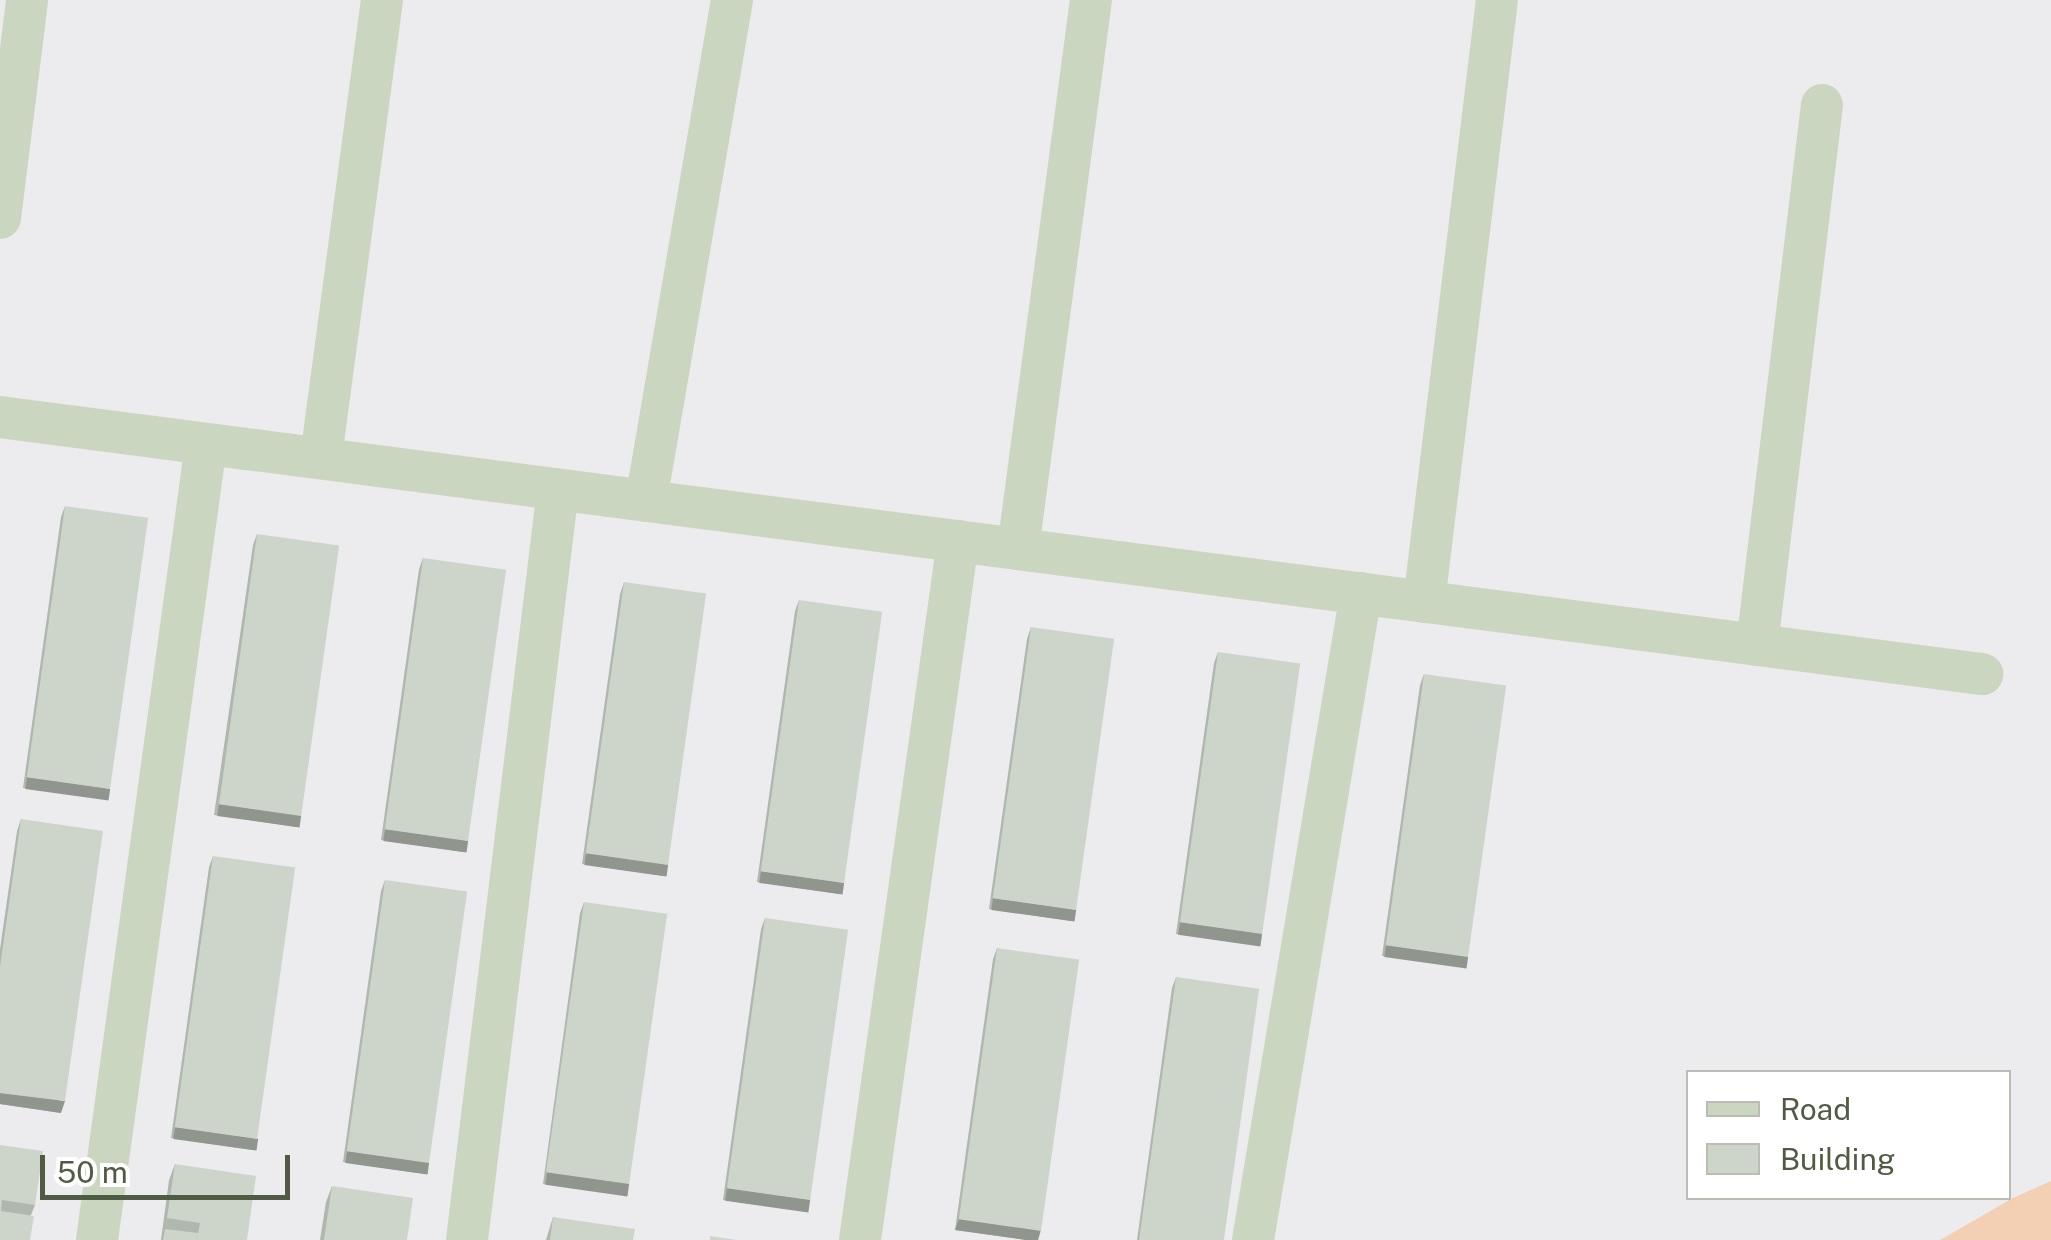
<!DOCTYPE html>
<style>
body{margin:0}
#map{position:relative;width:2051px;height:1240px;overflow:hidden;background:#ececef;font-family:"Public Sans",sans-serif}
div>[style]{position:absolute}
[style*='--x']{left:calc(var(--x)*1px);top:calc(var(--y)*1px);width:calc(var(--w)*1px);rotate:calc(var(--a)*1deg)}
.green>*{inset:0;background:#f3cfb3}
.minor>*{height:42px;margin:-21px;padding:0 21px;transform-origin:21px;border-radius:21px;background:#cbd6c0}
.wall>*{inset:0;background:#b0b7ae}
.shaded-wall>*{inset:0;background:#90958d;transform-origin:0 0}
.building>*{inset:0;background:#cdd5ca;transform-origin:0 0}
span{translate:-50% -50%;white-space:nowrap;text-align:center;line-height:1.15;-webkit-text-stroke:10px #fff;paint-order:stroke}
.legend{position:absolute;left:1686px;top:1070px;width:325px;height:130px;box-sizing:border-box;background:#fff;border:2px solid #b9bdb3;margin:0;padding:12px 18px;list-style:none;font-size:30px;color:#4f5b42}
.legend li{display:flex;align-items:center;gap:20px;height:50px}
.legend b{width:50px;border:2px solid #b9bdb3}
.scale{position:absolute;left:40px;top:1155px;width:250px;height:45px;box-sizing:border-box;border:5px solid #4f5b42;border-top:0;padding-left:12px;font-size:30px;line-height:35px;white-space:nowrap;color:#4f5b42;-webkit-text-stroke:8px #fff;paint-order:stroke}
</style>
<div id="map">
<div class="green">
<i style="clip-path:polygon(2051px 1181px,2051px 1240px,1940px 1240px,2013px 1198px)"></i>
</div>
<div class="minor">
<i style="--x:0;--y:218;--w:220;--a:-82.9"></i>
<i style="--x:0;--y:417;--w:1999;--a:7.39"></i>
<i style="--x:321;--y:457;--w:461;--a:-82.4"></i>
<i style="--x:646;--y:501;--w:508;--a:-80.26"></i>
<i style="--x:1018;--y:549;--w:554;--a:-82.43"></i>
<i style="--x:1424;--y:602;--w:606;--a:-83.09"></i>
<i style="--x:1757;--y:645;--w:544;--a:-83.14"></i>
<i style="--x:97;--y:1240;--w:803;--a:-82.2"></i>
<i style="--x:467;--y:1240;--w:756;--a:-83.09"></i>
<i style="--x:860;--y:1240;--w:706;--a:-82.02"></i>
<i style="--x:1253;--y:1240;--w:656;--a:-80.52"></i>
</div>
<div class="wall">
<i style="clip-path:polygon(65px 506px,106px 799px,23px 788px,61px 517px)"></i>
<i style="clip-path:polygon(257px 534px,297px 827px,214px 815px,253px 545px)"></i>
<i style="clip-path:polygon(423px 558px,464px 852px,381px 840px,419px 569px)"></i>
<i style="clip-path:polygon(624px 582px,668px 865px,664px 876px,582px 864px,620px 594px)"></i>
<i style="clip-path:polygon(799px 600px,840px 894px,757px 882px,795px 611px)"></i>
<i style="clip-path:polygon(1031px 627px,1072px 921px,989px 909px,1027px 639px)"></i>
<i style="clip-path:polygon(1218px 652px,1262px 934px,1258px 945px,1176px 934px,1214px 663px)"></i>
<i style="clip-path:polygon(1424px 674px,1468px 956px,1464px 967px,1382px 956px,1420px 685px)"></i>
<i style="clip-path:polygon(21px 819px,61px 1113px,0 1104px,0 949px,17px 831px)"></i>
<i style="clip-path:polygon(213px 856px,253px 1150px,171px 1138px,209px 867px)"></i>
<i style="clip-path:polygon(385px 880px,429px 1162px,425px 1174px,343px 1162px,381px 891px)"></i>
<i style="clip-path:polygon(584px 902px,625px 1195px,543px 1184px,580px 913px)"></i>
<i style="clip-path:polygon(765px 918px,810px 1200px,806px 1211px,723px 1200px,761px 929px)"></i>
<i style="clip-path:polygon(997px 948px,1038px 1240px,1026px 1240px,955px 1230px,993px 959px)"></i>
<i style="clip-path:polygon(1176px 977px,1223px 1240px,1137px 1240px,1172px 988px)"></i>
<i style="clip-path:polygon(0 1145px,35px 1205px,31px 1215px,0 1240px)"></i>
<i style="clip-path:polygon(175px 1164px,247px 1240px,161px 1240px,169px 1180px)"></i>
<i style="clip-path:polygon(332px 1186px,407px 1240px,320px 1240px,326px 1202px)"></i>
<i style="clip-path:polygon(553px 1217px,633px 1240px,546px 1240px)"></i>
</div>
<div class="shaded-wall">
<i style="left:27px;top:777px;width:84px;height:12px;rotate:8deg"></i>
<i style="left:219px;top:804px;width:83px;height:12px;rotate:8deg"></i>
<i style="left:385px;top:829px;width:84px;height:12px;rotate:8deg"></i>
<i style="left:586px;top:853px;width:83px;height:12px;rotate:8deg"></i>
<i style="left:761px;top:871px;width:84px;height:12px;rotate:8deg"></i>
<i style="left:993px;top:898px;width:84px;height:12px;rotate:8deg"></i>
<i style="left:1180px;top:922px;width:83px;height:13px;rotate:8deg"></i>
<i style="left:1386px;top:945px;width:83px;height:12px;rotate:8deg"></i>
<i style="clip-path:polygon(0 1093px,65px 1101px,61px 1113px,0 1104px)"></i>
<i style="left:175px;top:1127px;width:84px;height:12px;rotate:8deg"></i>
<i style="left:347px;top:1151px;width:83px;height:12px;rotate:8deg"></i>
<i style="left:547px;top:1172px;width:83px;height:13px;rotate:8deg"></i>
<i style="left:727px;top:1188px;width:84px;height:13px;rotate:8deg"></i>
<i style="clip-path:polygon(959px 1219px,1041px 1230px,1038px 1240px,1026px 1240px,955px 1230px)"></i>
</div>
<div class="building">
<i style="left:65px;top:506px;width:84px;height:274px;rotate:8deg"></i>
<i style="left:257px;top:534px;width:83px;height:273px;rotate:8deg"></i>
<i style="left:423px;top:558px;width:84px;height:274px;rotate:8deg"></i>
<i style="left:624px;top:582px;width:83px;height:274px;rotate:8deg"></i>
<i style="left:799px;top:600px;width:84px;height:274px;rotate:8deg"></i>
<i style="left:1031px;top:627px;width:84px;height:274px;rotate:8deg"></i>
<i style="left:1218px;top:652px;width:83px;height:273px;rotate:8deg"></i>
<i style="left:1424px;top:674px;width:83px;height:274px;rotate:8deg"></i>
<i style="clip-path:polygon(21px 819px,103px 831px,65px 1101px,0 1093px,0 967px)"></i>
<i style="left:213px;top:856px;width:83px;height:274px;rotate:8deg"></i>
<i style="left:385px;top:880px;width:83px;height:274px;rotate:8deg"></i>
<i style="left:584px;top:902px;width:84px;height:273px;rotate:8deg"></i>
<i style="left:765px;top:918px;width:84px;height:273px;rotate:8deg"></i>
<i style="left:997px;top:948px;width:83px;height:274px;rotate:8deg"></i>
<i style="left:1176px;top:977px;width:84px;height:266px;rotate:8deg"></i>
<i style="clip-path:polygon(0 1145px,43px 1151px,35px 1205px,2px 1200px,1px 1211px,34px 1216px,30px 1240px,0 1240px)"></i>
<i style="clip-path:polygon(175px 1164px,256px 1176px,247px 1240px,163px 1240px,165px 1229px,198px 1233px,200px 1223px,167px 1218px)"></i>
<i style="clip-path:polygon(332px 1186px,413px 1198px,407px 1240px,324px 1240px)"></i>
<i style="clip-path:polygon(553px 1217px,635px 1229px,633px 1240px,550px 1240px)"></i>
<i style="clip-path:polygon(710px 1236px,736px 1240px,710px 1240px)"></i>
</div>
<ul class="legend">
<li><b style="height:12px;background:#cbd6c0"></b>Road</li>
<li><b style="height:28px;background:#cdd5ca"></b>Building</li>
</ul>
<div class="scale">50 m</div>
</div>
